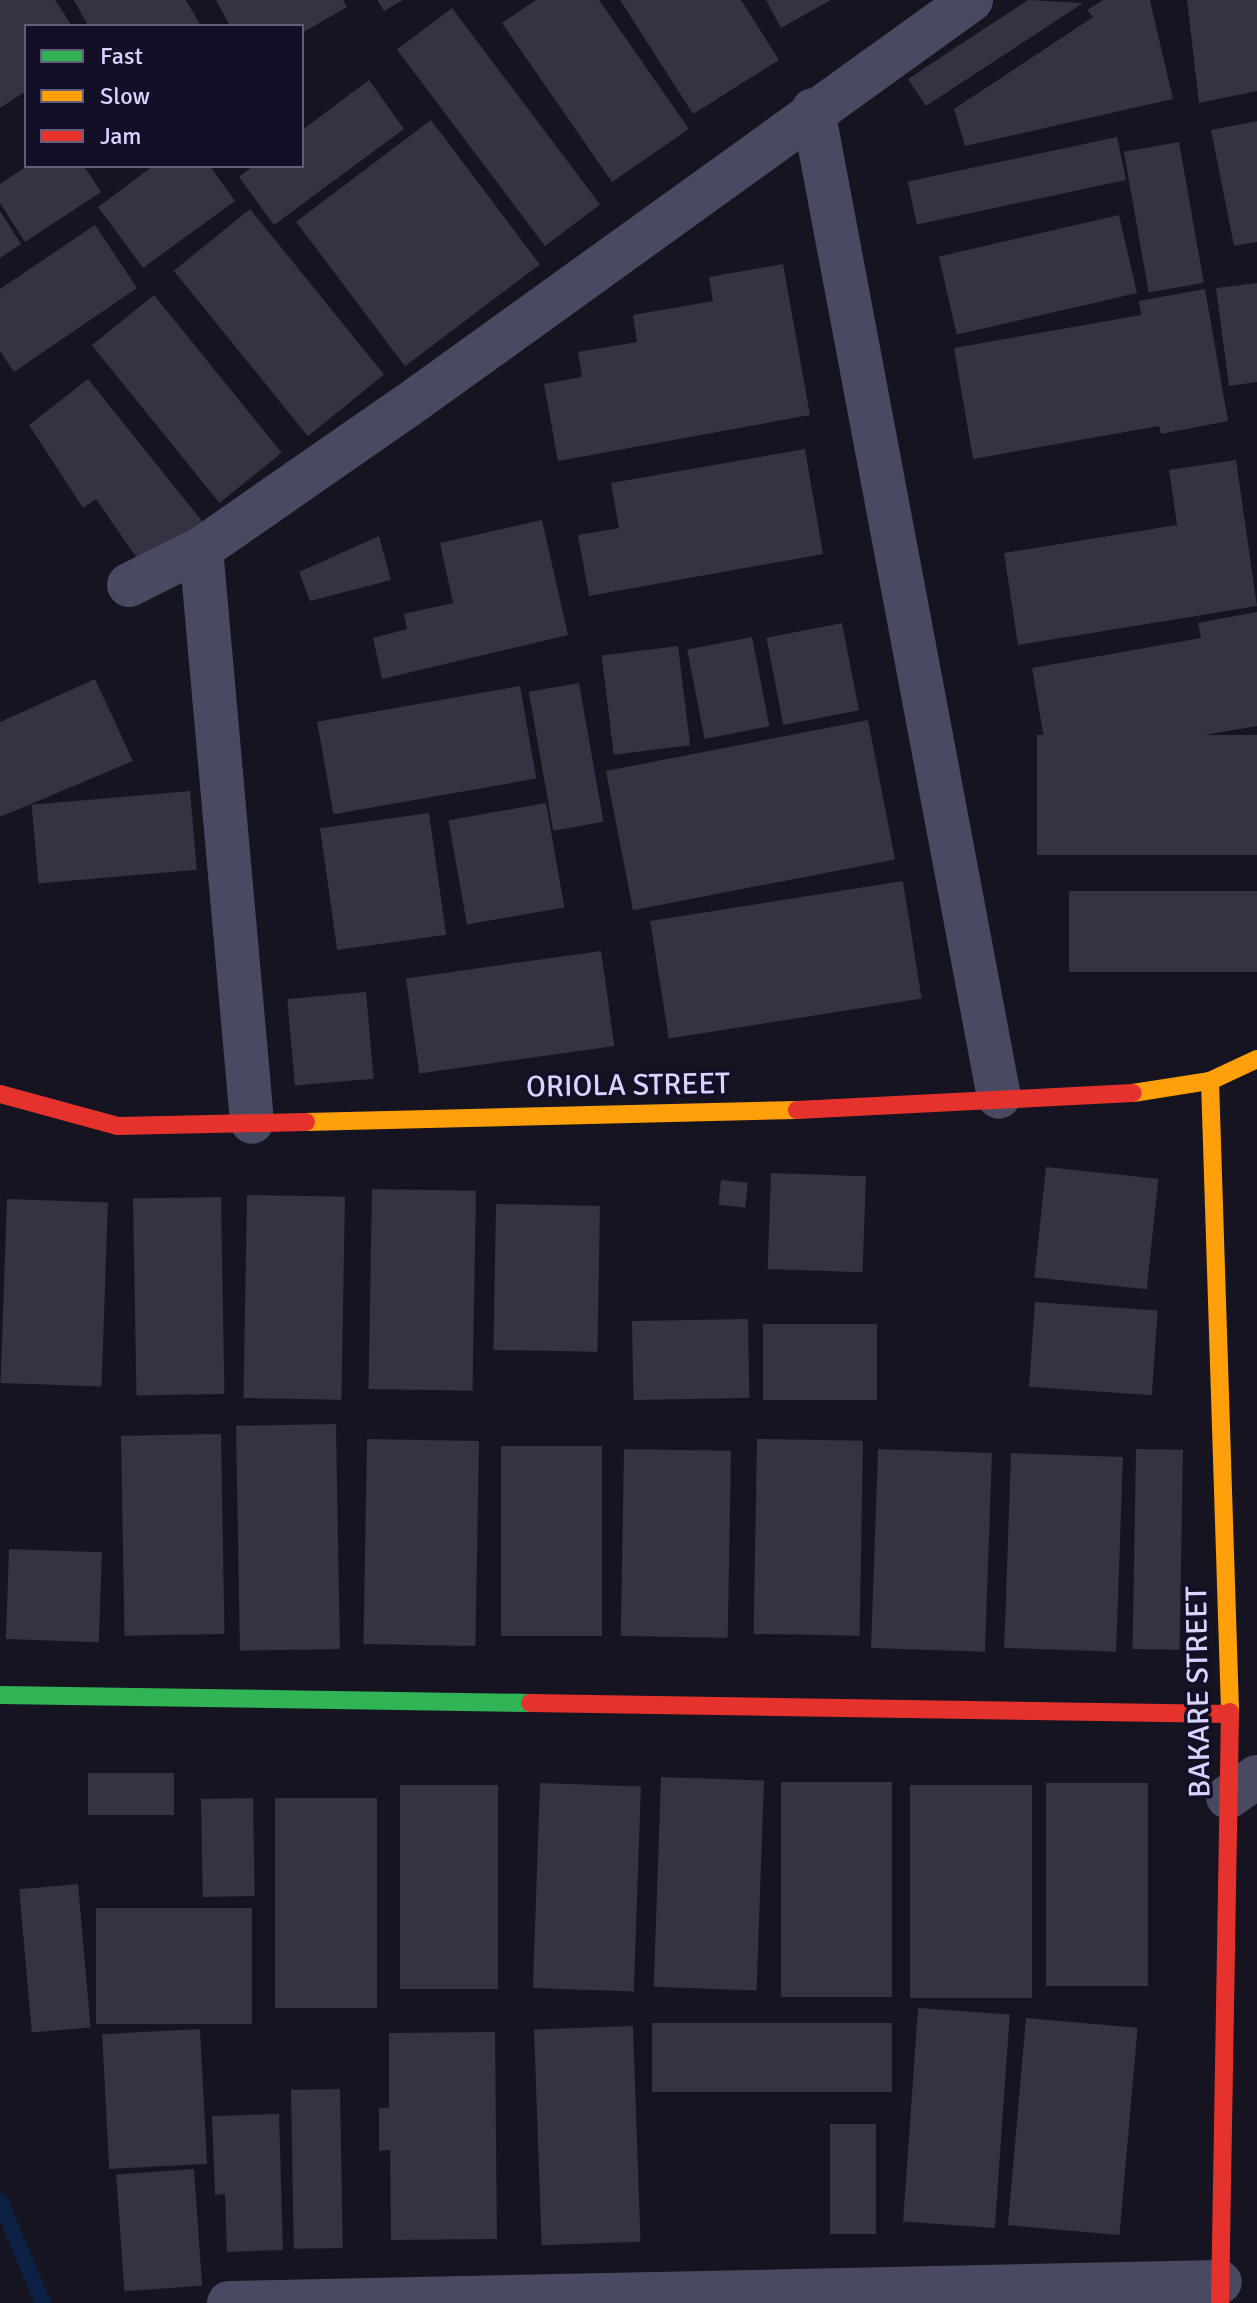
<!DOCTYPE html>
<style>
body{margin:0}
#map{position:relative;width:1257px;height:2303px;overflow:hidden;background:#161421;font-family:Signika,sans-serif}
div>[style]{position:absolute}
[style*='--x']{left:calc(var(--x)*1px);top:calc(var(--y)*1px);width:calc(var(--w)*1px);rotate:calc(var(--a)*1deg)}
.stream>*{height:16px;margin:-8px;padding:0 8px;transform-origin:8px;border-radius:8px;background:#0d2144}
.building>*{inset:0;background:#343243;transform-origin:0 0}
.street>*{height:44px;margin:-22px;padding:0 22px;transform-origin:22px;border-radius:22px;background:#4a4962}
.fast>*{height:18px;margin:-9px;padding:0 9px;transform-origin:9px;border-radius:9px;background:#30b455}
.slow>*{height:18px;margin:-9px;padding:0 9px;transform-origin:9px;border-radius:9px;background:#ff9f0a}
.jam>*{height:18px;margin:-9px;padding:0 9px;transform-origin:9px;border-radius:9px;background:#e5322d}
span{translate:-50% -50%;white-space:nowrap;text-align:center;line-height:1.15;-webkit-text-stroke:7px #130f26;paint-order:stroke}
.street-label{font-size:30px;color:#d9d4ff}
.legend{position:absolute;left:24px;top:24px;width:280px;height:144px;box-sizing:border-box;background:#130f26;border:2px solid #625e7d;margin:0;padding:10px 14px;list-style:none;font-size:24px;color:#d9d4ff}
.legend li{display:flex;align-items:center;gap:16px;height:40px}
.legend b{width:40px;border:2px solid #625e7d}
</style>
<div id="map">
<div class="stream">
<i style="--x:0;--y:2201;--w:111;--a:67.1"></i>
</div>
<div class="building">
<i style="clip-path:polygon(0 0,55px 0,72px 26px,26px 26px,26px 91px,0 108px)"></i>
<i style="clip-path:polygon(74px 0,186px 0,201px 26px,88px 26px)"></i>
<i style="clip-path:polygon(216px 0,343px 0,347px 7px,302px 33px,302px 26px,230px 26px)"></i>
<i style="clip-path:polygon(377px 0,403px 0,384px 11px)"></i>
<i style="clip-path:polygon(536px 0,599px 0,689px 129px,612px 182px,502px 23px)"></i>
<i style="clip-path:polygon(620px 0,741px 0,779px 60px,693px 114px)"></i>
<i style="clip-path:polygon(766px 0,831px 0,781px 28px)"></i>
<i style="clip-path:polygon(1028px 0,1083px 3px,926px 106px,908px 79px)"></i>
<i style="clip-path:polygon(1103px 0,1150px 0,1173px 99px,965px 146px,954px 109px,1093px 17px,1087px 10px)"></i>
<i style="clip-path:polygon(1187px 0,1257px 0,1257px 91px,1199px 103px)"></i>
<i style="left:452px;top:8px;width:246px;height:69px;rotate:53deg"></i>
<i style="clip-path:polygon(369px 80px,404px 129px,274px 225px,239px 177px,253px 166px,302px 166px,302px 130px)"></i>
<i style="left:431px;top:120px;width:181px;height:169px;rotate:53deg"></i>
<i style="clip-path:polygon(1257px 121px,1257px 242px,1234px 246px,1211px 130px)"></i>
<i style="left:1117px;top:137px;width:44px;height:214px;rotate:78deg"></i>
<i style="left:1179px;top:142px;width:143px;height:56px;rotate:80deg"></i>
<i style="clip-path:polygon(27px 166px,84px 166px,101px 192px,25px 242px,0 203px,0 184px)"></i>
<i style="clip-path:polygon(153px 166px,210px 166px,235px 201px,143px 268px,98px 207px)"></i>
<i style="left:250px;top:209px;width:213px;height:98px;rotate:51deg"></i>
<i style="clip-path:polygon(0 211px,21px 244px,0 258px)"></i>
<i style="left:1119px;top:215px;width:80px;height:185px;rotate:77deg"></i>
<i style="clip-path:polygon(95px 225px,137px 288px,14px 372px,0 351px,0 289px)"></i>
<i style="clip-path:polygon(783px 264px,810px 415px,558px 461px,544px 384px,582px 377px,578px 352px,637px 342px,633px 315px,713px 301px,709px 277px)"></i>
<i style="clip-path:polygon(1257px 283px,1257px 382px,1229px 386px,1216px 288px)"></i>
<i style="clip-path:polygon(1205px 289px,1228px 421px,1161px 434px,1159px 426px,973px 459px,954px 348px,1141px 315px,1139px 301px)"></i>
<i style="left:154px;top:295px;width:203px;height:80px;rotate:51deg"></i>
<i style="clip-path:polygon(88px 379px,206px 526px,145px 570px,96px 499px,83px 508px,29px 425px)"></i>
<i style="clip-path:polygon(805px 449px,823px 554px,589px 596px,578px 535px,619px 528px,611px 483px)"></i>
<i style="clip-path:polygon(1236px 460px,1257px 606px,1018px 645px,1004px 553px,1177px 525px,1169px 470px)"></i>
<i style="clip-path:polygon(542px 520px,568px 635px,382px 679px,373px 638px,407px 629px,404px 614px,453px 603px,440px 543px)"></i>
<i style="clip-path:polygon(379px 536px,391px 580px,310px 601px,299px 572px)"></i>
<i style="clip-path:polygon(1257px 612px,1257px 726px,1048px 762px,1032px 668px,1201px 638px,1198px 623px)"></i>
<i style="left:842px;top:623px;width:89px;height:77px;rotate:79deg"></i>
<i style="left:752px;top:637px;width:91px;height:66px;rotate:79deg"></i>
<i style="left:678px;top:646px;width:100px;height:77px;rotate:83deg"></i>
<i style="clip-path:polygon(95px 679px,133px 761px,0 817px,0 722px)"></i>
<i style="left:579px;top:683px;width:141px;height:51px;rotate:80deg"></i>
<i style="left:520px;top:686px;width:94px;height:206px;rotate:80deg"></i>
<i style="left:868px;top:720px;width:142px;height:267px;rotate:79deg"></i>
<i style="left:1257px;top:735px;width:120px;height:220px;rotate:90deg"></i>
<i style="left:190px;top:791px;width:79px;height:159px;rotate:85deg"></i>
<i style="left:546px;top:803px;width:106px;height:99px;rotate:80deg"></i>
<i style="left:429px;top:813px;width:123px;height:110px;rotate:82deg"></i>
<i style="left:903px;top:881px;width:119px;height:256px;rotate:81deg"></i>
<i style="left:1257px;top:891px;width:81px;height:188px;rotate:90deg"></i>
<i style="left:601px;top:951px;width:96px;height:197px;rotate:82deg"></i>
<i style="left:366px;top:992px;width:87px;height:79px;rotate:85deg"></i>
<i style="left:1046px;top:1167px;width:113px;height:111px;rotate:6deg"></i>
<i style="left:771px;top:1173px;width:95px;height:96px;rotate:2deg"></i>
<i style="left:721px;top:1180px;width:27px;height:25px;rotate:6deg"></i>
<i style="left:372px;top:1189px;width:104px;height:200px;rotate:1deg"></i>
<i style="left:247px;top:1195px;width:98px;height:203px;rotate:1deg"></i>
<i style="left:221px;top:1197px;width:197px;height:88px;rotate:89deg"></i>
<i style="left:7px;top:1199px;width:101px;height:184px;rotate:2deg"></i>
<i style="left:496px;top:1204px;width:104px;height:146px;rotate:1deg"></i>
<i style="left:1035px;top:1302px;width:123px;height:85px;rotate:4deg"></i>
<i style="left:748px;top:1319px;width:79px;height:116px;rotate:89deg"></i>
<i style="left:877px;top:1324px;width:76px;height:114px;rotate:90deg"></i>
<i style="left:336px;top:1424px;width:225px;height:100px;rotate:89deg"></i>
<i style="left:221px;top:1434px;width:200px;height:100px;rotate:89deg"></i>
<i style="left:367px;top:1439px;width:112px;height:205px;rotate:1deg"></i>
<i style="left:757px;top:1439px;width:106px;height:195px;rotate:1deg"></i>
<i style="left:501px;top:1446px;width:101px;height:190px"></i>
<i style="left:624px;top:1449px;width:107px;height:187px;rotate:1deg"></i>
<i style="left:878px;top:1449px;width:114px;height:199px;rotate:2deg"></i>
<i style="left:1136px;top:1449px;width:47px;height:200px;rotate:1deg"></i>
<i style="left:1011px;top:1453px;width:112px;height:195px;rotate:2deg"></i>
<i style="left:9px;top:1549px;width:93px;height:90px;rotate:2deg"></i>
<i style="left:174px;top:1773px;width:42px;height:86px;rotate:90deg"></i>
<i style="left:661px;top:1777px;width:103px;height:210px;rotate:2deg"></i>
<i style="left:892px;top:1782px;width:215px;height:111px;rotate:90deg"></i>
<i style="left:540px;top:1783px;width:101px;height:205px;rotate:2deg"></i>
<i style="left:1148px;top:1783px;width:203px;height:102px;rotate:90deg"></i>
<i style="left:498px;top:1785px;width:204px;height:98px;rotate:90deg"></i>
<i style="left:910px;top:1785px;width:122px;height:213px"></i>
<i style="left:253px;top:1798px;width:98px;height:52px;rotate:89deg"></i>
<i style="left:377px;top:1798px;width:210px;height:102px;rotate:90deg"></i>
<i style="left:78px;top:1884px;width:144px;height:59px;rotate:85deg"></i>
<i style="left:252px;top:1908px;width:116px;height:156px;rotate:90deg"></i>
<i style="left:918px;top:2008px;width:92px;height:214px;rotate:4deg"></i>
<i style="left:1026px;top:2018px;width:112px;height:208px;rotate:5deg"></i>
<i style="left:652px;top:2023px;width:240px;height:69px"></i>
<i style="left:633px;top:2026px;width:216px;height:99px;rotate:88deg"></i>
<i style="left:200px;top:2029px;width:135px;height:98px;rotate:87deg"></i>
<i style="clip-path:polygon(495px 2032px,497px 2239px,391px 2240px,390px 2150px,379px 2151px,379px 2108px,389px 2108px,389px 2033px)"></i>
<i style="left:340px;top:2089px;width:159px;height:49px;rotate:89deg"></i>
<i style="clip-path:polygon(279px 2114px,283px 2250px,227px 2252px,225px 2194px,215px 2195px,212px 2116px)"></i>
<i style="left:830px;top:2124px;width:46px;height:110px"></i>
<i style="left:194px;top:2169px;width:117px;height:78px;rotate:86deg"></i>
</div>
<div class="street">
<i style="--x:813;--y:110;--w:1004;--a:79.33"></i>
<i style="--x:201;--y:549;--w:575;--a:84.91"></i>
<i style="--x:129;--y:585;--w:80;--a:-26.6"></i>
<i style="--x:201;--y:549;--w:251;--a:-34.8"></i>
<i style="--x:407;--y:406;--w:695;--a:-35.75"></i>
<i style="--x:1228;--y:1797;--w:35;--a:-35"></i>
<i style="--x:229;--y:2303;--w:991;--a:-1.21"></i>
</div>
<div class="fast">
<i style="--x:0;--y:1695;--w:530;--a:0.86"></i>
</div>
<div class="slow">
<i style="--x:1210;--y:1081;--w:631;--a:88.18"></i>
<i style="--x:1133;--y:1093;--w:78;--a:-8.9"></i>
<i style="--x:1210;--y:1081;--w:52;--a:-25.1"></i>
<i style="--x:306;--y:1122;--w:491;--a:-1.4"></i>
</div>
<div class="jam">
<i style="--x:0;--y:1094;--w:122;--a:15.2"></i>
<i style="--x:118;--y:1126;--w:188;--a:-1.2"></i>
<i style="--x:797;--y:1110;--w:336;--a:-2.9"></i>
<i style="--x:530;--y:1703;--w:700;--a:0.9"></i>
<i style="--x:1220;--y:2303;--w:591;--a:-89.03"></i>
</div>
<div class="street-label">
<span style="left:628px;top:1086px;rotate:-1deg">ORIOLA STREET</span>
<span style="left:1199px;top:1692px;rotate:-91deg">BAKARE STREET</span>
</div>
<ul class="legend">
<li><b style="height:10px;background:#30b455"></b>Fast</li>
<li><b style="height:10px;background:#ff9f0a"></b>Slow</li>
<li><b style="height:10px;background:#e5322d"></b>Jam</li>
</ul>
</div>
